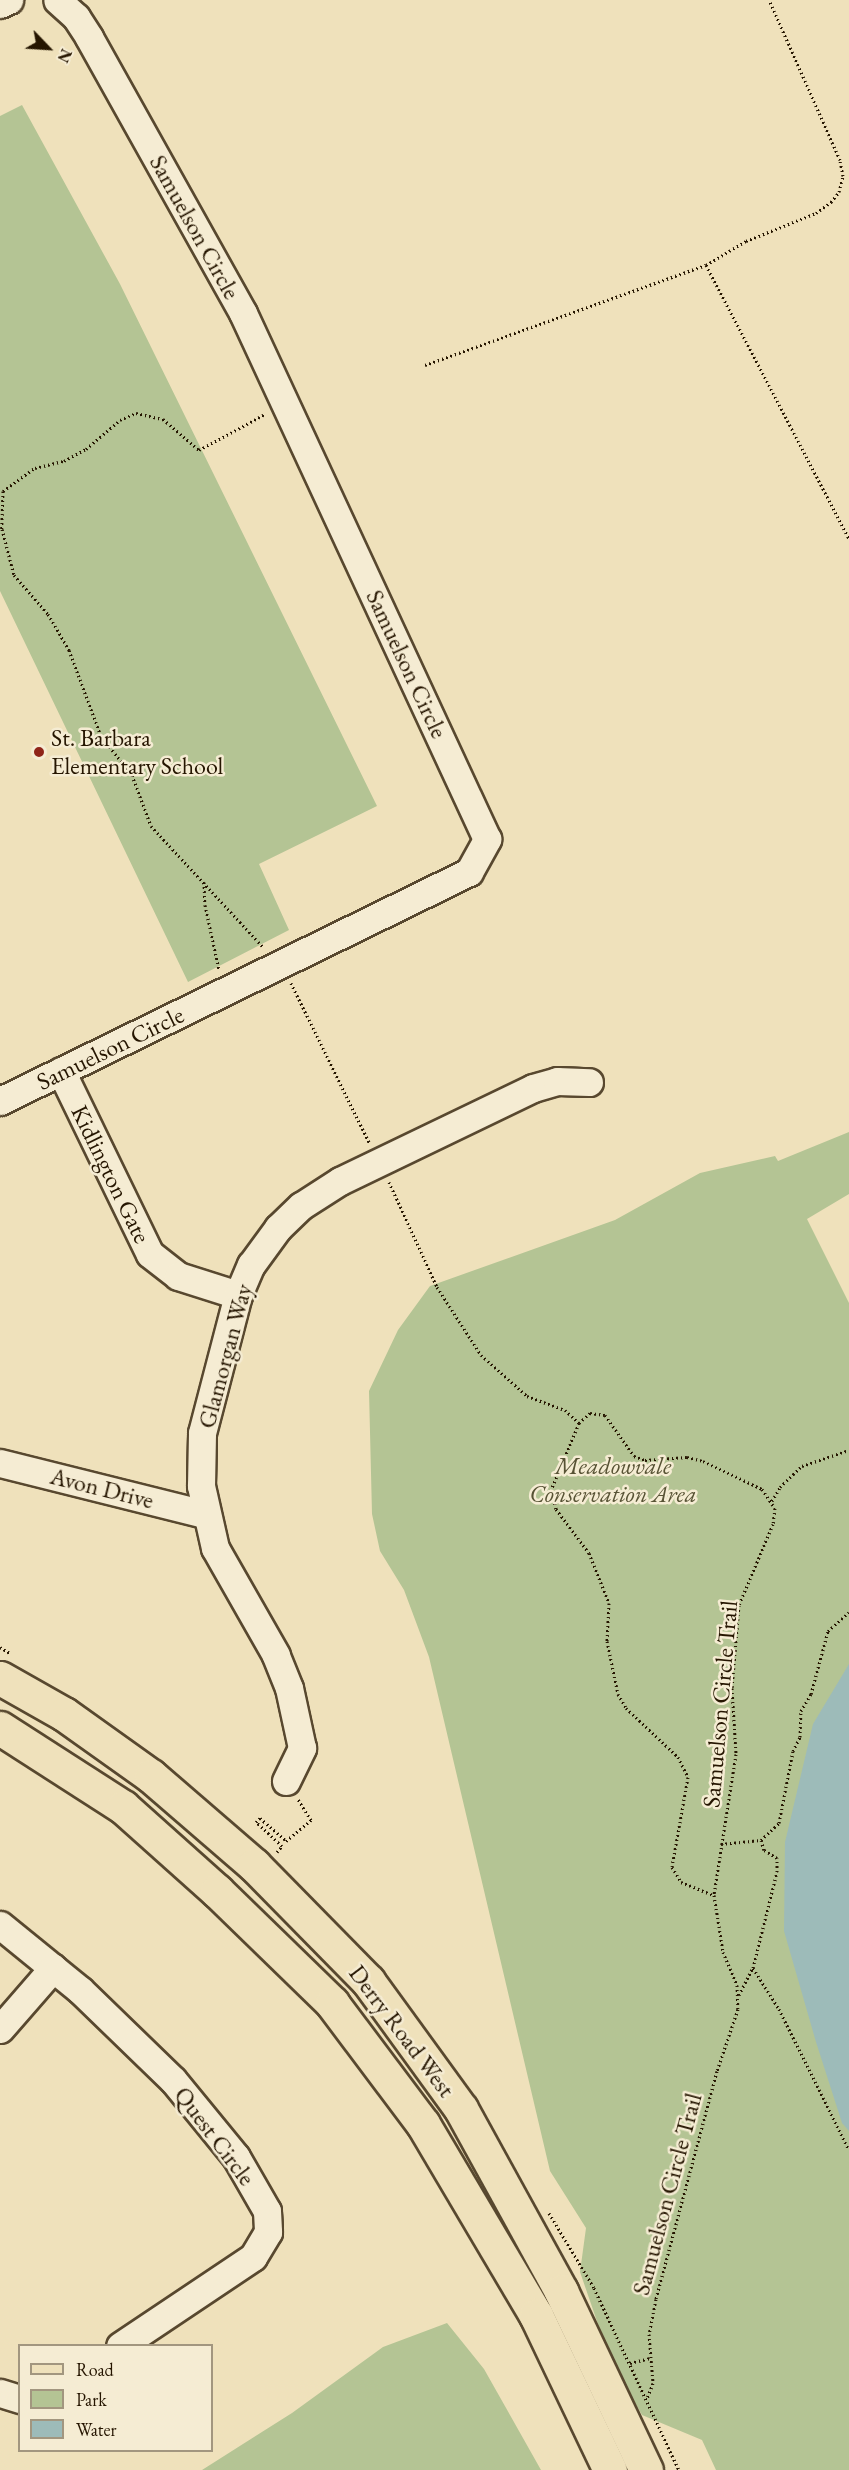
<!DOCTYPE html>
<style>
body{margin:0}
#map{position:relative;width:849px;height:2470px;overflow:hidden;background:#efe1bb;font-family:"EB Garamond",serif}
div>[style]{position:absolute}
[style*='--x']{left:calc(var(--x)*1px);top:calc(var(--y)*1px);width:calc(var(--w)*1px);rotate:calc(var(--a)*1deg)}
.green>*{inset:0;background:#b4c494}
.water>*{inset:0;background:#9dbbb9}
.path>*{height:3px;margin-top:-1.5px;transform-origin:0;background:repeating-linear-gradient(90deg,#251500 0 1.5px,transparent 0 4.5px)}
.roads{filter:drop-shadow(2px 0 #58482f) drop-shadow(-2px 0 #58482f) drop-shadow(0 2px #58482f) drop-shadow(0 -2px #58482f)}
.minor>*{height:27px;margin:-13.5px;padding:0 13.5px;transform-origin:13.5px;border-radius:13.5px;background:#f5ecd3}
.major>*{height:33px;margin:-16.5px;padding:0 16.5px;transform-origin:16.5px;border-radius:16.5px;background:#efe1bb}
.dots>*{width:16px;height:16px;translate:-50% -50%;box-sizing:border-box;border:3px solid #f5ecd3;border-radius:50%}
span{translate:-50% -50%;white-space:nowrap;text-align:center;line-height:1.15;-webkit-text-stroke:5px #f5ecd3;paint-order:stroke}
.street-label{font-size:24px;color:#251500}
.poi-label{font-size:24px;color:#251500}
.left{translate:0 -50%;text-align:left}
.park-label{font-size:24px;color:#575234;font-style:italic}
.legend{position:absolute;left:18px;top:2344px;width:195px;height:108px;box-sizing:border-box;background:#f5ecd3;border:2px solid #a2967f;margin:0;padding:8px 10px;list-style:none;font-size:18px;color:#251500}
.legend li{display:flex;align-items:center;gap:12px;height:30px}
.legend b{width:30px;border:2px solid #a2967f}
.north{position:absolute;left:18px;top:18px;width:60px;height:60px;-webkit-text-stroke:4px #f5ecd3;paint-order:stroke;rotate:115deg;font-size:16px;font-weight:700;line-height:24px;text-align:center;color:#251500}
.north::after{content:'';display:block;margin:auto;width:21px;height:27px;background:#251500;clip-path:polygon(50% 0,100% 100%,50% 72%,0 100%)}
</style>
<div id="map">
<div class="green">
<i style="clip-path:polygon(22px 105px,120px 284px,377px 806px,259px 864px,289px 930px,188px 982px,0 591px,0 116px)"></i>
<i style="clip-path:polygon(849px 1132px,849px 1194px,807px 1219px,849px 1303px,849px 2470px,716px 2470px,702px 2440px,642px 2415px,609px 2356px,580px 2272px,586px 2228px,550px 2171px,429px 1657px,404px 1590px,380px 1551px,372px 1514px,369px 1391px,398px 1330px,430px 1286px,615px 1220px,700px 1173px,775px 1156px,778px 1161px)"></i>
<i style="clip-path:polygon(447px 2323px,484px 2369px,541px 2470px,202px 2470px,292px 2413px,383px 2347px)"></i>
</div>
<div class="water">
<i style="clip-path:polygon(849px 1664px,849px 2131px,842px 2123px,816px 2042px,784px 1931px,785px 1842px,813px 1724px)"></i>
</div>
<div class="path">
<i style="--x:706;--y:265;--w:308;--a:62.4"></i>
<i style="--x:425;--y:365;--w:298;--a:-19.6"></i>
<i style="--x:706;--y:265;--w:47;--a:-31"></i>
<i style="--x:746;--y:241;--w:75;--a:-21.8"></i>
<i style="--x:816;--y:213;--w:19;--a:-36"></i>
<i style="--x:831;--y:202;--w:13;--a:-51"></i>
<i style="--x:839;--y:192;--w:16;--a:-76"></i>
<i style="--x:843;--y:176;--w:16;--a:-101"></i>
<i style="--x:840;--y:160;--w:175;--a:-113.9"></i>
<i style="--x:3;--y:491;--w:38;--a:92"></i>
<i style="--x:2;--y:529;--w:48;--a:75.4"></i>
<i style="--x:14;--y:575;--w:52;--a:48.9"></i>
<i style="--x:48;--y:614;--w:42;--a:59.7"></i>
<i style="--x:69;--y:650;--w:92;--a:69.6"></i>
<i style="--x:101;--y:736;--w:50;--a:51.5"></i>
<i style="--x:132;--y:775;--w:54;--a:69.6"></i>
<i style="--x:151;--y:826;--w:165;--a:47.2"></i>
<i style="--x:3;--y:491;--w:39;--a:-36"></i>
<i style="--x:35;--y:468;--w:30;--a:-14"></i>
<i style="--x:64;--y:461;--w:25;--a:-29"></i>
<i style="--x:86;--y:449;--w:45;--a:-40.5"></i>
<i style="--x:120;--y:420;--w:17;--a:-24"></i>
<i style="--x:136;--y:413;--w:28;--a:13"></i>
<i style="--x:163;--y:419;--w:48;--a:40.7"></i>
<i style="--x:199;--y:450;--w:75;--a:-28.6"></i>
<i style="--x:204;--y:882;--w:23;--a:88"></i>
<i style="--x:205;--y:905;--w:66;--a:77.8"></i>
<i style="--x:291;--y:983;--w:179;--a:63.9"></i>
<i style="--x:389;--y:1182;--w:115;--a:65.4"></i>
<i style="--x:437;--y:1287;--w:81;--a:57.1"></i>
<i style="--x:481;--y:1355;--w:62;--a:41.7"></i>
<i style="--x:527;--y:1396;--w:40;--a:20.2"></i>
<i style="--x:565;--y:1410;--w:19;--a:43"></i>
<i style="--x:579;--y:1423;--w:73;--a:112.7"></i>
<i style="--x:551;--y:1490;--w:20;--a:75"></i>
<i style="--x:556;--y:1509;--w:55;--a:53.1"></i>
<i style="--x:589;--y:1553;--w:54;--a:68.2"></i>
<i style="--x:609;--y:1603;--w:38;--a:93"></i>
<i style="--x:607;--y:1641;--w:54;--a:78.3"></i>
<i style="--x:618;--y:1694;--w:16;--a:60"></i>
<i style="--x:626;--y:1708;--w:71;--a:43.3"></i>
<i style="--x:678;--y:1757;--w:22;--a:63"></i>
<i style="--x:688;--y:1777;--w:91;--a:100.1"></i>
<i style="--x:672;--y:1867;--w:17;--a:59"></i>
<i style="--x:681;--y:1882;--w:35;--a:22"></i>
<i style="--x:714;--y:1895;--w:58;--a:81"></i>
<i style="--x:723;--y:1952;--w:36;--a:67"></i>
<i style="--x:737;--y:1985;--w:24;--a:88"></i>
<i style="--x:738;--y:2009;--w:65;--a:108.7"></i>
<i style="--x:717;--y:2071;--w:236;--a:105"></i>
<i style="--x:656;--y:2299;--w:36;--a:101"></i>
<i style="--x:649;--y:2334;--w:49;--a:85.3"></i>
<i style="--x:653;--y:2383;--w:17;--a:111"></i>
<i style="--x:579;--y:1423;--w:15;--a:-42"></i>
<i style="--x:590;--y:1413;--w:15;--a:8"></i>
<i style="--x:605;--y:1415;--w:50;--a:54.7"></i>
<i style="--x:634;--y:1456;--w:12;--a:20"></i>
<i style="--x:645;--y:1460;--w:42;--a:-4.1"></i>
<i style="--x:687;--y:1457;--w:16;--a:14"></i>
<i style="--x:703;--y:1461;--w:65;--a:25.4"></i>
<i style="--x:762;--y:1489;--w:23;--a:56"></i>
<i style="--x:775;--y:1508;--w:16;--a:97"></i>
<i style="--x:773;--y:1524;--w:88;--a:112.8"></i>
<i style="--x:739;--y:1605;--w:83;--a:94.8"></i>
<i style="--x:732;--y:1688;--w:66;--a:86.5"></i>
<i style="--x:736;--y:1754;--w:143;--a:98.9"></i>
<i style="--x:772;--y:1501;--w:16;--a:-60"></i>
<i style="--x:780;--y:1487;--w:30;--a:-44"></i>
<i style="--x:802;--y:1466;--w:50;--a:-18.8"></i>
<i style="--x:0;--y:1647;--w:13;--a:32"></i>
<i style="--x:721;--y:1844;--w:40;--a:-5.7"></i>
<i style="--x:277;--y:1852;--w:8;--a:-50"></i>
<i style="--x:282;--y:1846;--w:35;--a:-137"></i>
<i style="--x:256;--y:1822;--w:6;--a:-45"></i>
<i style="--x:260;--y:1818;--w:35;--a:41"></i>
<i style="--x:286;--y:1841;--w:33;--a:-40"></i>
<i style="--x:311;--y:1820;--w:26;--a:-122"></i>
<i style="--x:753;--y:1968;--w:49;--a:57.6"></i>
<i style="--x:779;--y:2009;--w:157;--a:63.6"></i>
<i style="--x:739;--y:1995;--w:30;--a:-63"></i>
<i style="--x:753;--y:1968;--w:99;--a:-76"></i>
<i style="--x:777;--y:1872;--w:14;--a:-90"></i>
<i style="--x:777;--y:1858;--w:15;--a:-148"></i>
<i style="--x:764;--y:1850;--w:10;--a:-107"></i>
<i style="--x:761;--y:1840;--w:25;--a:-43"></i>
<i style="--x:779;--y:1823;--w:73;--a:-79"></i>
<i style="--x:793;--y:1751;--w:16;--a:-63"></i>
<i style="--x:800;--y:1737;--w:26;--a:-88"></i>
<i style="--x:801;--y:1711;--w:20;--a:-60"></i>
<i style="--x:811;--y:1694;--w:65;--a:-74.9"></i>
<i style="--x:828;--y:1631;--w:28;--a:-42"></i>
<i style="--x:549;--y:2213;--w:87;--a:59"></i>
<i style="--x:594;--y:2288;--w:201;--a:65"></i>
<i style="--x:630;--y:2363;--w:21;--a:-14"></i>
</div>
<div class="roads">
<div class="minor">
<i style="--x:0;--y:4;--w:10;--a:-24"></i>
<i style="--x:61;--y:1071;--w:203;--a:64.1"></i>
<i style="--x:150;--y:1254;--w:36;--a:38"></i>
<i style="--x:178;--y:1276;--w:63;--a:17.6"></i>
<i style="--x:0;--y:1101;--w:522;--a:-26.03"></i>
<i style="--x:469;--y:872;--w:38;--a:-61"></i>
<i style="--x:487;--y:839;--w:580;--a:-114.89"></i>
<i style="--x:243;--y:313;--w:316;--a:-119.2"></i>
<i style="--x:89;--y:37;--w:24;--a:-123"></i>
<i style="--x:76;--y:17;--w:25;--a:-138"></i>
<i style="--x:0;--y:1463;--w:211;--a:14"></i>
<i style="--x:286;--y:1781;--w:37;--a:-64"></i>
<i style="--x:302;--y:1748;--w:61;--a:-102.2"></i>
<i style="--x:289;--y:1688;--w:35;--a:-112"></i>
<i style="--x:276;--y:1655;--w:123;--a:-119.7"></i>
<i style="--x:215;--y:1548;--w:64;--a:-102.7"></i>
<i style="--x:201;--y:1486;--w:53;--a:-88.9"></i>
<i style="--x:202;--y:1433;--w:143;--a:-75.4"></i>
<i style="--x:238;--y:1295;--w:33;--a:-67"></i>
<i style="--x:251;--y:1265;--w:46;--a:-53.9"></i>
<i style="--x:278;--y:1228;--w:32;--a:-44"></i>
<i style="--x:301;--y:1206;--w:46;--a:-32.7"></i>
<i style="--x:340;--y:1181;--w:214;--a:-25.7"></i>
<i style="--x:533;--y:1088;--w:25;--a:-16"></i>
<i style="--x:557;--y:1081;--w:32;--a:2"></i>
<i style="--x:0;--y:1925;--w:103;--a:39.1"></i>
<i style="--x:80;--y:1990;--w:129;--a:44.1"></i>
<i style="--x:173;--y:2080;--w:99;--a:50.7"></i>
<i style="--x:236;--y:2157;--w:62;--a:60.1"></i>
<i style="--x:267;--y:2211;--w:21;--a:87"></i>
<i style="--x:268;--y:2232;--w:29;--a:121"></i>
<i style="--x:253;--y:2257;--w:160;--a:146.2"></i>
<i style="--x:0;--y:2029;--w:81;--a:-49"></i>
<i style="--x:0;--y:2393;--w:21;--a:17"></i>
</div>
<div class="major">
<i style="--x:0;--y:1678;--w:73;--a:29.4"></i>
<i style="--x:64;--y:1714;--w:107;--a:35.5"></i>
<i style="--x:151;--y:1776;--w:136;--a:40.8"></i>
<i style="--x:254;--y:1865;--w:163;--a:45.5"></i>
<i style="--x:368;--y:1981;--w:158;--a:54"></i>
<i style="--x:461;--y:2109;--w:208;--a:61.2"></i>
<i style="--x:561;--y:2291;--w:198;--a:64.6"></i>
<i style="--x:0;--y:1728;--w:146;--a:32.7"></i>
<i style="--x:123;--y:1807;--w:126;--a:41.8"></i>
<i style="--x:217;--y:1891;--w:161;--a:44.2"></i>
<i style="--x:332;--y:2003;--w:151;--a:53.1"></i>
<i style="--x:423;--y:2124;--w:222;--a:59.4"></i>
<i style="--x:536;--y:2315;--w:172;--a:64.5"></i>
</div>
</div>
<div class="dots">
<i style="left:39px;top:752px;background:#8f2418"></i>
</div>
<div class="street-label">
<span style="left:195px;top:227px;rotate:61deg">Samuelson Circle</span>
<span style="left:407px;top:664px;rotate:65deg">Samuelson Circle</span>
<span style="left:110px;top:1048px;rotate:-26deg">Samuelson Circle</span>
<span style="left:111px;top:1174px;rotate:64deg">Kidlington Gate</span>
<span style="left:225px;top:1356px;rotate:-75deg">Glamorgan Way</span>
<span style="left:102px;top:1488px;rotate:14deg">Avon Drive</span>
<span style="left:720px;top:1704px;rotate:-85deg">Samuelson Circle Trail</span>
<span style="left:402px;top:2031px;rotate:53deg">Derry Road West</span>
<span style="left:215px;top:2136px;rotate:53deg">Quest Circle</span>
<span style="left:667px;top:2194px;rotate:-75deg">Samuelson Circle Trail</span>
</div>
<div class="poi-label">
<span class="left" style="left:51px;top:752px">St. Barbara<br>Elementary School</span>
</div>
<div class="park-label">
<span style="left:613px;top:1480px">Meadowvale<br>Conservation Area</span>
</div>
<ul class="legend">
<li><b style="height:8px;background:#efe1bb"></b>Road</li>
<li><b style="height:16px;background:#b4c494"></b>Park</li>
<li><b style="height:16px;background:#9dbbb9"></b>Water</li>
</ul>
<div class="north">N</div>
</div>
